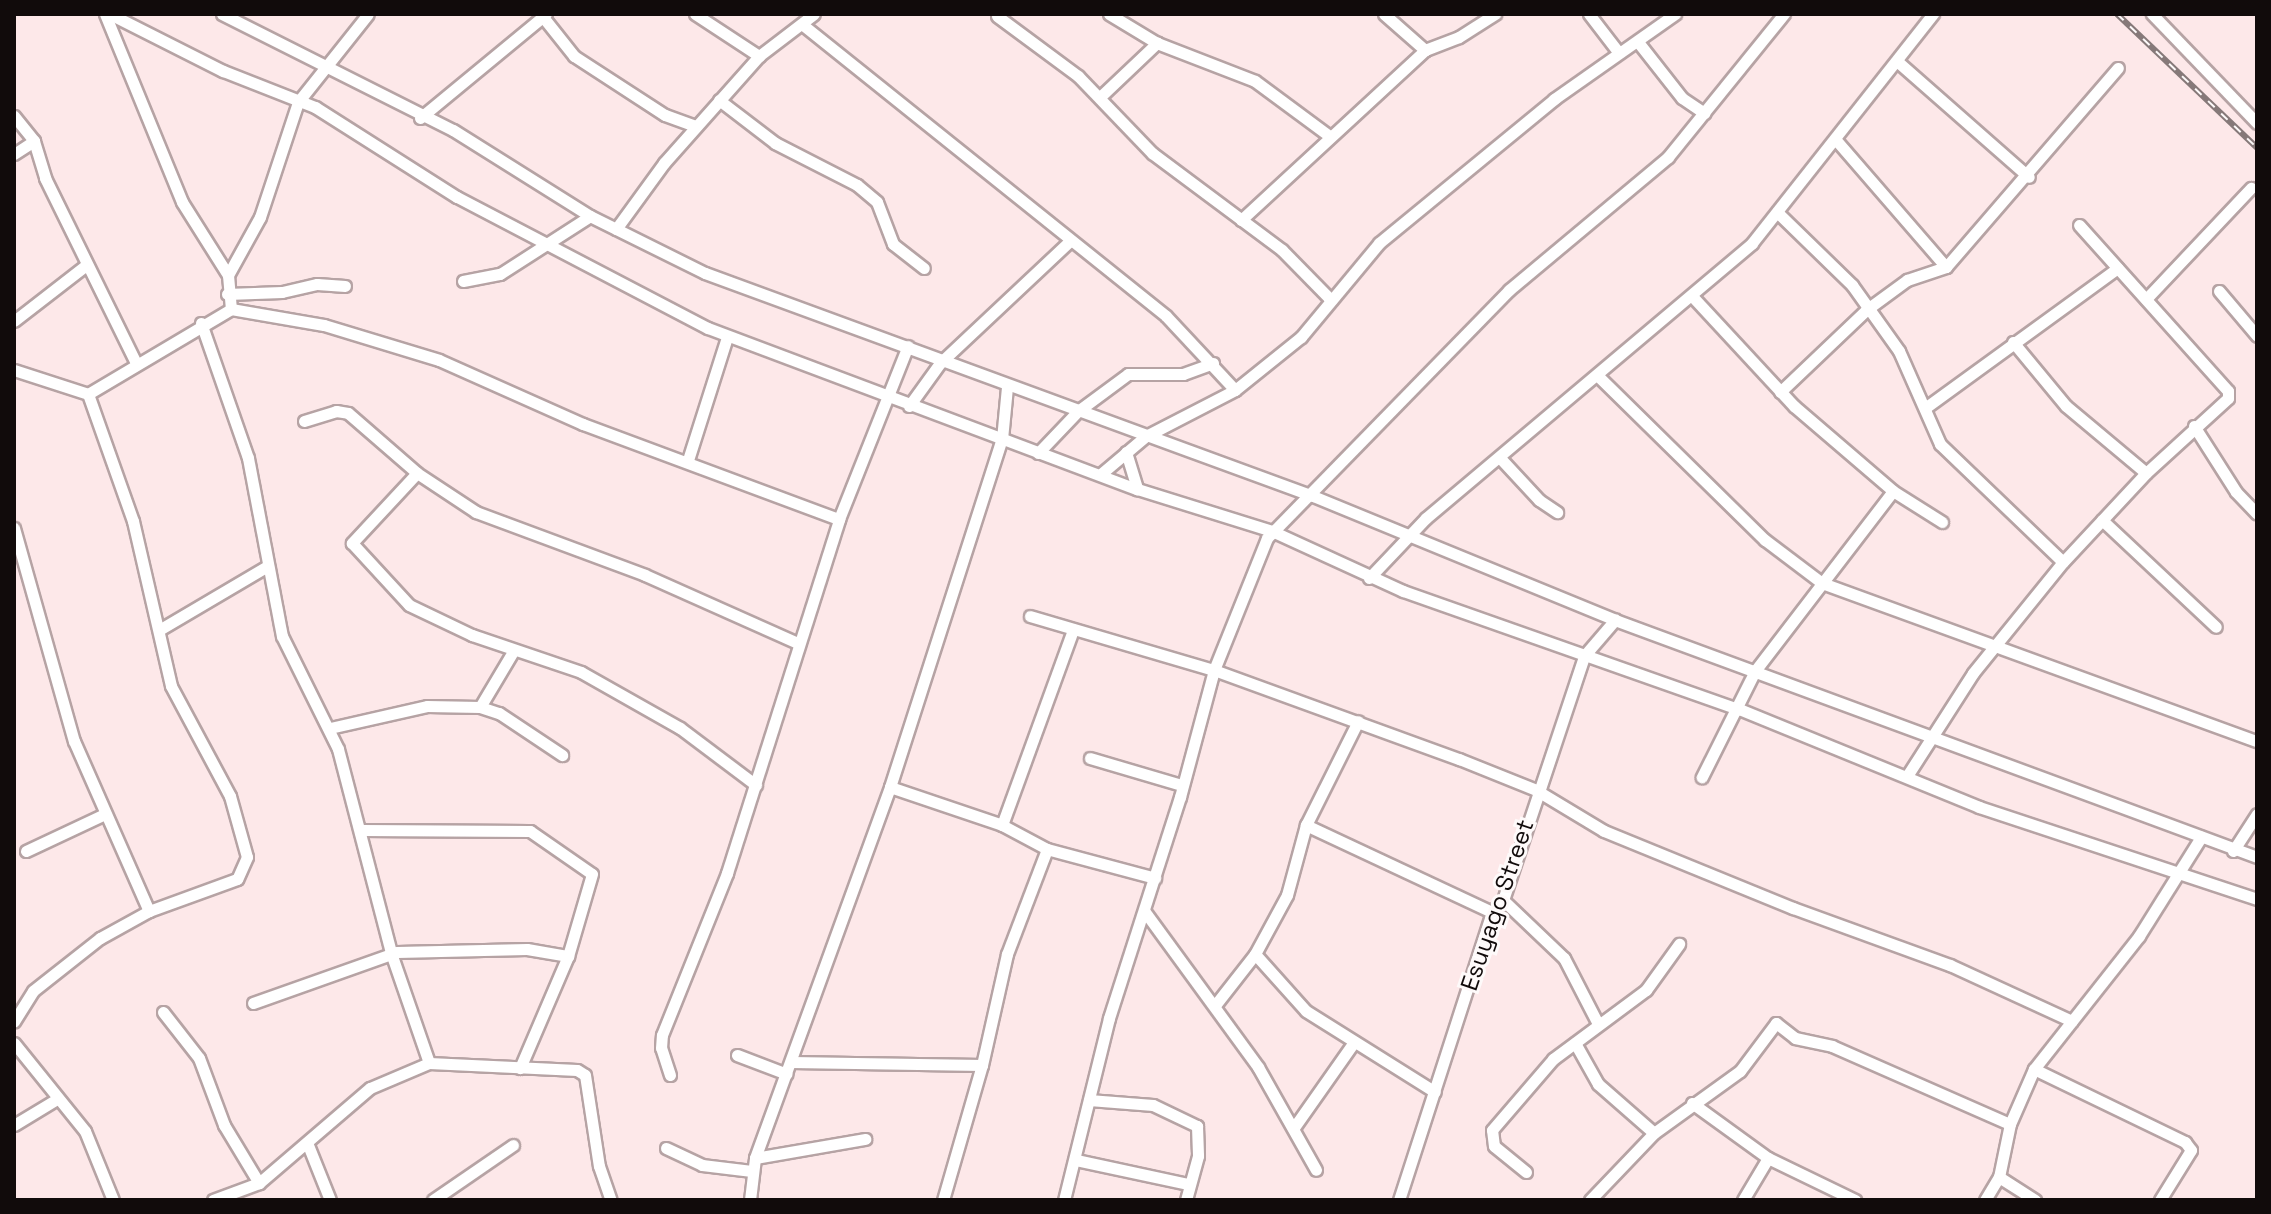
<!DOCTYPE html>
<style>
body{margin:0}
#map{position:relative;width:2271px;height:1214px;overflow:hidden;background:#fde8e9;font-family:"Space Grotesk",sans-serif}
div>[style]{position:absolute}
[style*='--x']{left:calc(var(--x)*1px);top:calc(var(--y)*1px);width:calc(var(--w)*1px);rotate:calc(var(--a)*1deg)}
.roads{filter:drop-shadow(2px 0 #b6a3a4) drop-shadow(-2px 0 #b6a3a4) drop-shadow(0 2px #b6a3a4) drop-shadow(0 -2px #b6a3a4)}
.minor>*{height:11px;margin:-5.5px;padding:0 5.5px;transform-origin:5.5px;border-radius:5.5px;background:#fff}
.rail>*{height:6px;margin-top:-3px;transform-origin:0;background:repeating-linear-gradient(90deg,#fefafa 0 9px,#867979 0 18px);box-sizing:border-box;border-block:2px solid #867979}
span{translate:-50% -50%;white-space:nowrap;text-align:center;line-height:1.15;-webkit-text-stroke:6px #fefafa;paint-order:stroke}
.street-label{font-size:24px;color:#110b0b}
.frame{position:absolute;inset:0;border:16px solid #110b0b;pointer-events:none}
</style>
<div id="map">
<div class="roads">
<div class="minor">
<i style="--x:105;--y:14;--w:203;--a:67.7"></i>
<i style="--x:182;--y:202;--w:86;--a:57.8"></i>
<i style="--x:228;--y:275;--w:34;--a:85"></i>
<i style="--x:231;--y:309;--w:94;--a:9.8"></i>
<i style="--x:324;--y:325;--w:120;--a:16.9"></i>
<i style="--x:439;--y:360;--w:158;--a:24"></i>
<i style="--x:583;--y:424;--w:273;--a:20.4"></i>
<i style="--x:110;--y:14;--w:127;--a:26.8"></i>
<i style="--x:223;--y:71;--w:99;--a:21.4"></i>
<i style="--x:315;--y:107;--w:168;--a:32.4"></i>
<i style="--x:457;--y:197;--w:283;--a:27.6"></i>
<i style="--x:708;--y:328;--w:458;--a:20.6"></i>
<i style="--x:1137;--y:489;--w:141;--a:17.3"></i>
<i style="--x:1272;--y:531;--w:144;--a:24.6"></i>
<i style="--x:1403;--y:591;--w:356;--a:19.4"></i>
<i style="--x:1739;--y:709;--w:259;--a:22.2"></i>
<i style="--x:1979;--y:807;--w:293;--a:18.3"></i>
<i style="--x:222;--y:14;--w:258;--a:26.7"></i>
<i style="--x:453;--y:130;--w:162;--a:32.1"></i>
<i style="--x:590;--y:216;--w:128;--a:26.4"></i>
<i style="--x:705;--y:273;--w:648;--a:20.14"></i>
<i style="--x:1313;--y:496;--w:326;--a:22.3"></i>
<i style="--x:1615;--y:620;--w:684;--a:20.26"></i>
<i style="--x:695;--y:14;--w:77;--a:33.3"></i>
<i style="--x:759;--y:56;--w:69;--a:-37.4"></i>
<i style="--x:1109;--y:14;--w:56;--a:31.1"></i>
<i style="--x:1157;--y:43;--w:105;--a:21.2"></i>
<i style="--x:1255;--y:81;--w:91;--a:36.5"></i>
<i style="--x:1384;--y:14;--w:55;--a:41.3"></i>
<i style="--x:1589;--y:14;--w:49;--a:52.4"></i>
<i style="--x:2152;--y:14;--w:151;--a:46.1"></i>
<i style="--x:997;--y:16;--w:101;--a:36.5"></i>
<i style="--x:1078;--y:76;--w:107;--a:46.1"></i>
<i style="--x:1152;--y:153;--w:162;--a:36.7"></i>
<i style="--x:1282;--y:250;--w:70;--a:45.6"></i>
<i style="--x:543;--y:17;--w:50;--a:51.5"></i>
<i style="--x:574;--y:56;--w:108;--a:33"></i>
<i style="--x:665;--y:115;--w:33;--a:20"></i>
<i style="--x:803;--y:25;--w:465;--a:38.7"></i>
<i style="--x:1166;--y:316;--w:101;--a:47"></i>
<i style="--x:1638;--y:42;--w:71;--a:51.8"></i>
<i style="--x:1682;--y:98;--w:27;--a:34"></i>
<i style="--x:1898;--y:62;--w:174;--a:41.3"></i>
<i style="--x:1100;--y:97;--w:79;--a:-43.5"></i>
<i style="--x:719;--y:100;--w:71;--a:37.5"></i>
<i style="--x:775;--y:143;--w:92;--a:27.1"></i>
<i style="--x:857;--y:185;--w:26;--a:40"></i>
<i style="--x:877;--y:202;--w:45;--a:69.1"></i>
<i style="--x:893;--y:244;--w:39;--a:38"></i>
<i style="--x:14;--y:116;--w:32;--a:51"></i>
<i style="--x:34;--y:141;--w:39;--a:73"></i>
<i style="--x:45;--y:178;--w:206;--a:63.8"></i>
<i style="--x:420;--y:118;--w:163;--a:-39.5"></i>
<i style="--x:1836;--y:140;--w:168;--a:49.1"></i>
<i style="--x:14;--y:154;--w:24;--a:-33"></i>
<i style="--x:1777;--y:212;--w:105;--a:44.2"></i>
<i style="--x:1852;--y:285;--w:81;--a:54.5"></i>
<i style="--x:1899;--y:351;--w:102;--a:66.2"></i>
<i style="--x:1940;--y:444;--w:170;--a:43.8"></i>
<i style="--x:1241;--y:220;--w:251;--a:-42.7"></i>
<i style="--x:1425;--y:50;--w:36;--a:-21"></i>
<i style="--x:1459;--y:37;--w:43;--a:-32.6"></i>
<i style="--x:616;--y:229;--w:82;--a:-54"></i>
<i style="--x:664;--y:163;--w:143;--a:-48.4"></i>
<i style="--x:228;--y:275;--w:66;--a:-61.1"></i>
<i style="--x:260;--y:217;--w:121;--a:-71.7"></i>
<i style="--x:298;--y:102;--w:112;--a:-51.5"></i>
<i style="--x:463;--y:281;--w:38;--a:-11"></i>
<i style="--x:500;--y:274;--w:107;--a:-32.8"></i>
<i style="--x:2219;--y:291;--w:59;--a:49.8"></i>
<i style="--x:227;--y:294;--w:55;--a:-2.1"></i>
<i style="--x:282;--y:292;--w:36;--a:-13"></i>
<i style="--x:317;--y:284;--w:28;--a:4"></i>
<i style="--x:1692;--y:296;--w:150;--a:47.2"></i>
<i style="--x:1794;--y:406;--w:130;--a:40.6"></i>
<i style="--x:1893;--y:491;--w:227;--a:127.5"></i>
<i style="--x:1755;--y:671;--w:119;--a:116.6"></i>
<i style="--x:2146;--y:299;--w:153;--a:-46.6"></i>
<i style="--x:14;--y:321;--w:90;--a:-37.8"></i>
<i style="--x:201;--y:323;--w:143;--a:70.8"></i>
<i style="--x:248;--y:458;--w:181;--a:79.2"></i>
<i style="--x:282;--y:636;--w:126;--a:63.6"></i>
<i style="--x:338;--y:749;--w:211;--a:75.4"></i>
<i style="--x:391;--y:953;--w:116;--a:70.9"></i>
<i style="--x:2013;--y:342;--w:83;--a:50.4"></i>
<i style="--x:2066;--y:406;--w:104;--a:39.9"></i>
<i style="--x:14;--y:370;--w:78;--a:18"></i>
<i style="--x:88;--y:394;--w:135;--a:70.5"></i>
<i style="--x:133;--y:521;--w:169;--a:77"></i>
<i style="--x:171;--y:686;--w:125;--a:61.8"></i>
<i style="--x:230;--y:796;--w:63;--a:74.4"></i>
<i style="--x:247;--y:857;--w:24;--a:114"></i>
<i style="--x:237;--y:879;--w:94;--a:160"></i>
<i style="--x:149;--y:911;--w:56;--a:151.1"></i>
<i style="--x:100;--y:938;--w:85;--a:141.7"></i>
<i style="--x:33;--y:991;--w:36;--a:122"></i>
<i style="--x:1599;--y:377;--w:233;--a:44.5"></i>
<i style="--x:1765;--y:540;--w:71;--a:37"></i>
<i style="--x:1822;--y:583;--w:463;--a:20"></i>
<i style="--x:1780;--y:392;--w:119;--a:-43.6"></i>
<i style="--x:1866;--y:310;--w:51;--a:-36.2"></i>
<i style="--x:1907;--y:280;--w:41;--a:-18.4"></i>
<i style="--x:1946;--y:267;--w:263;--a:-49.2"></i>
<i style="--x:88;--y:394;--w:166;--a:-30.7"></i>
<i style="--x:909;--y:406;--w:53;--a:-54.2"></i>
<i style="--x:940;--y:363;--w:177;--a:-43.2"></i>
<i style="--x:1925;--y:408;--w:238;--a:-36"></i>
<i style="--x:304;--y:421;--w:34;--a:-17"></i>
<i style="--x:336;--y:411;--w:12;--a:9"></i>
<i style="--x:348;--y:413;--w:91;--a:41"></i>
<i style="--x:417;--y:473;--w:71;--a:33.5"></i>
<i style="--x:476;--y:512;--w:180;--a:20.4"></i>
<i style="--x:645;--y:575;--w:167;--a:24"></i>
<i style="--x:2194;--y:426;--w:78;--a:57.5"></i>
<i style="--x:2236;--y:492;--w:30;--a:46"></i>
<i style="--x:1126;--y:452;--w:39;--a:73"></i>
<i style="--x:1038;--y:453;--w:58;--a:-46.4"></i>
<i style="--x:1078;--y:411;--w:62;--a:-36.5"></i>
<i style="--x:1128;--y:374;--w:55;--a:0"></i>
<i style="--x:1183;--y:374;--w:32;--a:-20"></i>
<i style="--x:1501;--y:459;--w:56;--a:47.2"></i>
<i style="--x:1539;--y:500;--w:22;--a:34"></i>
<i style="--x:688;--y:460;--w:129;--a:-72.4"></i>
<i style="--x:417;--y:473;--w:96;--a:132.9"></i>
<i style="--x:352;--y:543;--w:84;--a:47.4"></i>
<i style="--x:409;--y:605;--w:70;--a:25.5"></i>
<i style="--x:472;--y:635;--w:115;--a:18.7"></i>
<i style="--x:581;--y:672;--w:114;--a:29.5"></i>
<i style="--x:680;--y:728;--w:95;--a:36.9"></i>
<i style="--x:1102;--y:473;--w:57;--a:-40.1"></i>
<i style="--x:1146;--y:436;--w:100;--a:-27.3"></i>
<i style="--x:1235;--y:390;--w:85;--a:-38.8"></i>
<i style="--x:1301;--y:337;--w:122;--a:-50.3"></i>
<i style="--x:1379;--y:243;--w:227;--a:-39.4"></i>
<i style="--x:1554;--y:99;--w:148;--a:-35.1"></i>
<i style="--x:1893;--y:491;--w:58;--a:32.3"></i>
<i style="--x:2102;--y:520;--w:156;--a:43.2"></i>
<i style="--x:14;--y:528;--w:221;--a:74.3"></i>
<i style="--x:74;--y:741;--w:186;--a:66.2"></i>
<i style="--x:1369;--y:578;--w:83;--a:-46.5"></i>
<i style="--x:1426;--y:518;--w:426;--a:-40.1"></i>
<i style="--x:1752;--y:243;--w:292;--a:-51.7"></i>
<i style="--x:1030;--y:616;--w:192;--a:16.4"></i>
<i style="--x:1214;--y:670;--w:261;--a:20"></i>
<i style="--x:1459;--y:759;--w:83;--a:21.9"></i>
<i style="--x:1536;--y:790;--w:79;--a:31.1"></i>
<i style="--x:1604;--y:831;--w:204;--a:22.2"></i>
<i style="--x:1793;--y:908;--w:167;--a:20"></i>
<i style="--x:1950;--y:965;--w:134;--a:24.7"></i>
<i style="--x:159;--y:630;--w:124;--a:-30.5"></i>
<i style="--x:480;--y:707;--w:66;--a:-59.2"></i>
<i style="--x:330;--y:728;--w:99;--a:-12.8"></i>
<i style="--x:427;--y:706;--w:53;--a:1.1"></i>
<i style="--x:480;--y:707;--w:20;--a:18"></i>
<i style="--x:499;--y:713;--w:76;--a:33.7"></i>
<i style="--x:1090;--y:758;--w:96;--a:16.4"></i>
<i style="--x:1907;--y:776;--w:122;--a:-57.3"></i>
<i style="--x:1973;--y:673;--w:143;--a:-51"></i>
<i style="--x:2063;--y:562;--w:122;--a:-47"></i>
<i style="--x:2146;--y:473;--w:111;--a:-42.4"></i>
<i style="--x:2228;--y:398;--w:7;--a:-90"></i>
<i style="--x:2228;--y:391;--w:223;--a:-131.9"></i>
<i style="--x:890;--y:787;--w:118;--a:18.7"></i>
<i style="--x:1002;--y:825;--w:51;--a:28.1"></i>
<i style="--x:1047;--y:849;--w:112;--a:15"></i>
<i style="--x:1002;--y:825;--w:208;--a:-70"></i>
<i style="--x:1306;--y:825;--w:205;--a:25.1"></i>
<i style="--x:361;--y:830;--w:169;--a:0.3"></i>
<i style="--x:530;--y:831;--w:75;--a:34.7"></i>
<i style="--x:592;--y:874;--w:85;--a:106.3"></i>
<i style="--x:568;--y:956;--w:122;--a:113.2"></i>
<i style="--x:26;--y:851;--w:87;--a:-25.1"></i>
<i style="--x:2233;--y:851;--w:44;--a:-57"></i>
<i style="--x:1503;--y:900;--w:84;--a:43.6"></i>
<i style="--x:1564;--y:958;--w:74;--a:62.7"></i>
<i style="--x:1145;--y:912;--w:192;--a:53.9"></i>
<i style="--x:1258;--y:1067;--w:118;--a:60.6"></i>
<i style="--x:1255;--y:954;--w:76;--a:48.2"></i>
<i style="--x:1306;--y:1011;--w:152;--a:32.1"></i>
<i style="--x:253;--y:1003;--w:153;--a:-19.5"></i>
<i style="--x:397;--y:952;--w:130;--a:-1.3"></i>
<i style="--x:527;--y:949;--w:42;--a:9.7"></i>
<i style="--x:1216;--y:1004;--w:63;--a:-52"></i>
<i style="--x:1255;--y:954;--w:67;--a:-61.5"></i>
<i style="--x:1287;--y:895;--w:73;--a:-74.8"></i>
<i style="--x:1306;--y:825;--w:116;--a:-63.4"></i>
<i style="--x:163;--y:1012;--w:58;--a:52"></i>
<i style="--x:199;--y:1058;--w:72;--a:69.5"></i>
<i style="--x:224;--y:1125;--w:68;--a:58.9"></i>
<i style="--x:14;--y:1043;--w:113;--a:51.1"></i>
<i style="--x:85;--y:1131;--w:74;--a:67.9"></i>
<i style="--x:1575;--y:1043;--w:47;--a:60.7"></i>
<i style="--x:1598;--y:1084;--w:74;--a:41.2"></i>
<i style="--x:737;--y:1055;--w:53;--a:20.8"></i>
<i style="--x:791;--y:1062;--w:191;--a:0.9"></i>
<i style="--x:2034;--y:1069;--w:168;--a:25.8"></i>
<i style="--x:2185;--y:1142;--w:10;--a:53"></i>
<i style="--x:2191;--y:1150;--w:59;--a:121.8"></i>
<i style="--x:670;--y:1075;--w:28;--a:-108"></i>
<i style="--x:661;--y:1048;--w:13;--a:-86"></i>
<i style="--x:662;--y:1035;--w:175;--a:-68.1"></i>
<i style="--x:727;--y:873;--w:371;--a:-72.4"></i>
<i style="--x:839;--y:519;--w:186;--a:-68.3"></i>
<i style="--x:1089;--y:1100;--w:64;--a:4.5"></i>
<i style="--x:1153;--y:1105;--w:49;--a:25.5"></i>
<i style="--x:1197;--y:1126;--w:30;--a:88"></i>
<i style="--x:1198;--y:1156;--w:46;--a:105.3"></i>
<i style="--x:1692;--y:1103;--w:94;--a:35.9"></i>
<i style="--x:1768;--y:1158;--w:97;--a:25.8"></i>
<i style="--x:14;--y:1125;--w:50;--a:-31.2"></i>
<i style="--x:1295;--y:1126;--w:103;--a:-54.9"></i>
<i style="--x:308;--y:1145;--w:59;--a:68.2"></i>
<i style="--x:666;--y:1148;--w:40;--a:25"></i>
<i style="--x:702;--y:1165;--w:50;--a:6.8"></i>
<i style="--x:755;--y:1158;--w:112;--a:-9.8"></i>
<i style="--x:1076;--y:1160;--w:115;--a:12.1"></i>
<i style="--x:1526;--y:1172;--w:41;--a:-140.9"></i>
<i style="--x:1494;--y:1146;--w:16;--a:-97"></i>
<i style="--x:1492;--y:1130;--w:94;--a:-49.3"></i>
<i style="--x:1553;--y:1059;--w:116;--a:-36.6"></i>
<i style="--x:1646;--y:990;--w:57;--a:-54.3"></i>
<i style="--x:1999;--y:1177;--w:43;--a:32.6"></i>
<i style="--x:213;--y:1200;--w:49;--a:-20.3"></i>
<i style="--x:259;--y:1183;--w:146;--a:-40.6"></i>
<i style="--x:370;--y:1088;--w:64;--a:-23"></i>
<i style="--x:429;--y:1063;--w:148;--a:2.7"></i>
<i style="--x:577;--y:1070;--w:9;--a:32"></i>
<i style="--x:585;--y:1075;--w:92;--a:81.3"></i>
<i style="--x:599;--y:1166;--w:36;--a:71"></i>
<i style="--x:433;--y:1200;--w:97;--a:-34.5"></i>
<i style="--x:750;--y:1200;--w:42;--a:-83.2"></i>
<i style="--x:755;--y:1158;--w:395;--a:-70"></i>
<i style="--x:890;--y:787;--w:366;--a:-72.2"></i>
<i style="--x:1002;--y:439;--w:52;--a:-84.5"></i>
<i style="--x:943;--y:1200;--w:141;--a:-73.9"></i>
<i style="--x:982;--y:1065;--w:114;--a:-77.3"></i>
<i style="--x:1007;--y:954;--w:112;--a:-69.1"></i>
<i style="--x:1064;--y:1200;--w:187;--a:-76.1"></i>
<i style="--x:1109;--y:1018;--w:232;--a:-72.2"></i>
<i style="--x:1180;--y:797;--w:131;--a:-75"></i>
<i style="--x:1214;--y:670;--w:142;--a:-68.1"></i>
<i style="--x:1267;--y:538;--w:347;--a:-45.7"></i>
<i style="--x:1509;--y:290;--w:207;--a:-39.9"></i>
<i style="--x:1668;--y:157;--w:184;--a:-51"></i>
<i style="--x:1399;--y:1200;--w:303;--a:-72.1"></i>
<i style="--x:1492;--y:912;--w:16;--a:-47"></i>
<i style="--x:1503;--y:900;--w:257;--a:-71.6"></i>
<i style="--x:1584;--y:656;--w:48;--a:-49.3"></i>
<i style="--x:1590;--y:1200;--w:93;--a:-46.3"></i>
<i style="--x:1654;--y:1133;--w:106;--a:-35.8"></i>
<i style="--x:1740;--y:1071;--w:60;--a:-53.1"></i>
<i style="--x:1776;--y:1023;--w:24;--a:38"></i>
<i style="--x:1795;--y:1038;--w:38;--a:12"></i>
<i style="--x:1832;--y:1046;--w:194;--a:23.7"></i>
<i style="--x:1743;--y:1200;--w:49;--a:-59.2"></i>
<i style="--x:1985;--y:1200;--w:27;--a:-59"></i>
<i style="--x:1999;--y:1177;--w:54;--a:-78.3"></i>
<i style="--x:2010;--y:1124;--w:60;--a:-66.4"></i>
<i style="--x:2034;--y:1069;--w:169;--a:-51.7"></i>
<i style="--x:2139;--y:936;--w:117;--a:-57.9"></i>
</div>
</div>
<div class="rail">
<i style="--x:2117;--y:14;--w:194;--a:43.7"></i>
</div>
<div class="street-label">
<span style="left:1497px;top:905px;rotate:-71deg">Esuyago Street</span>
</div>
<div class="frame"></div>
</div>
